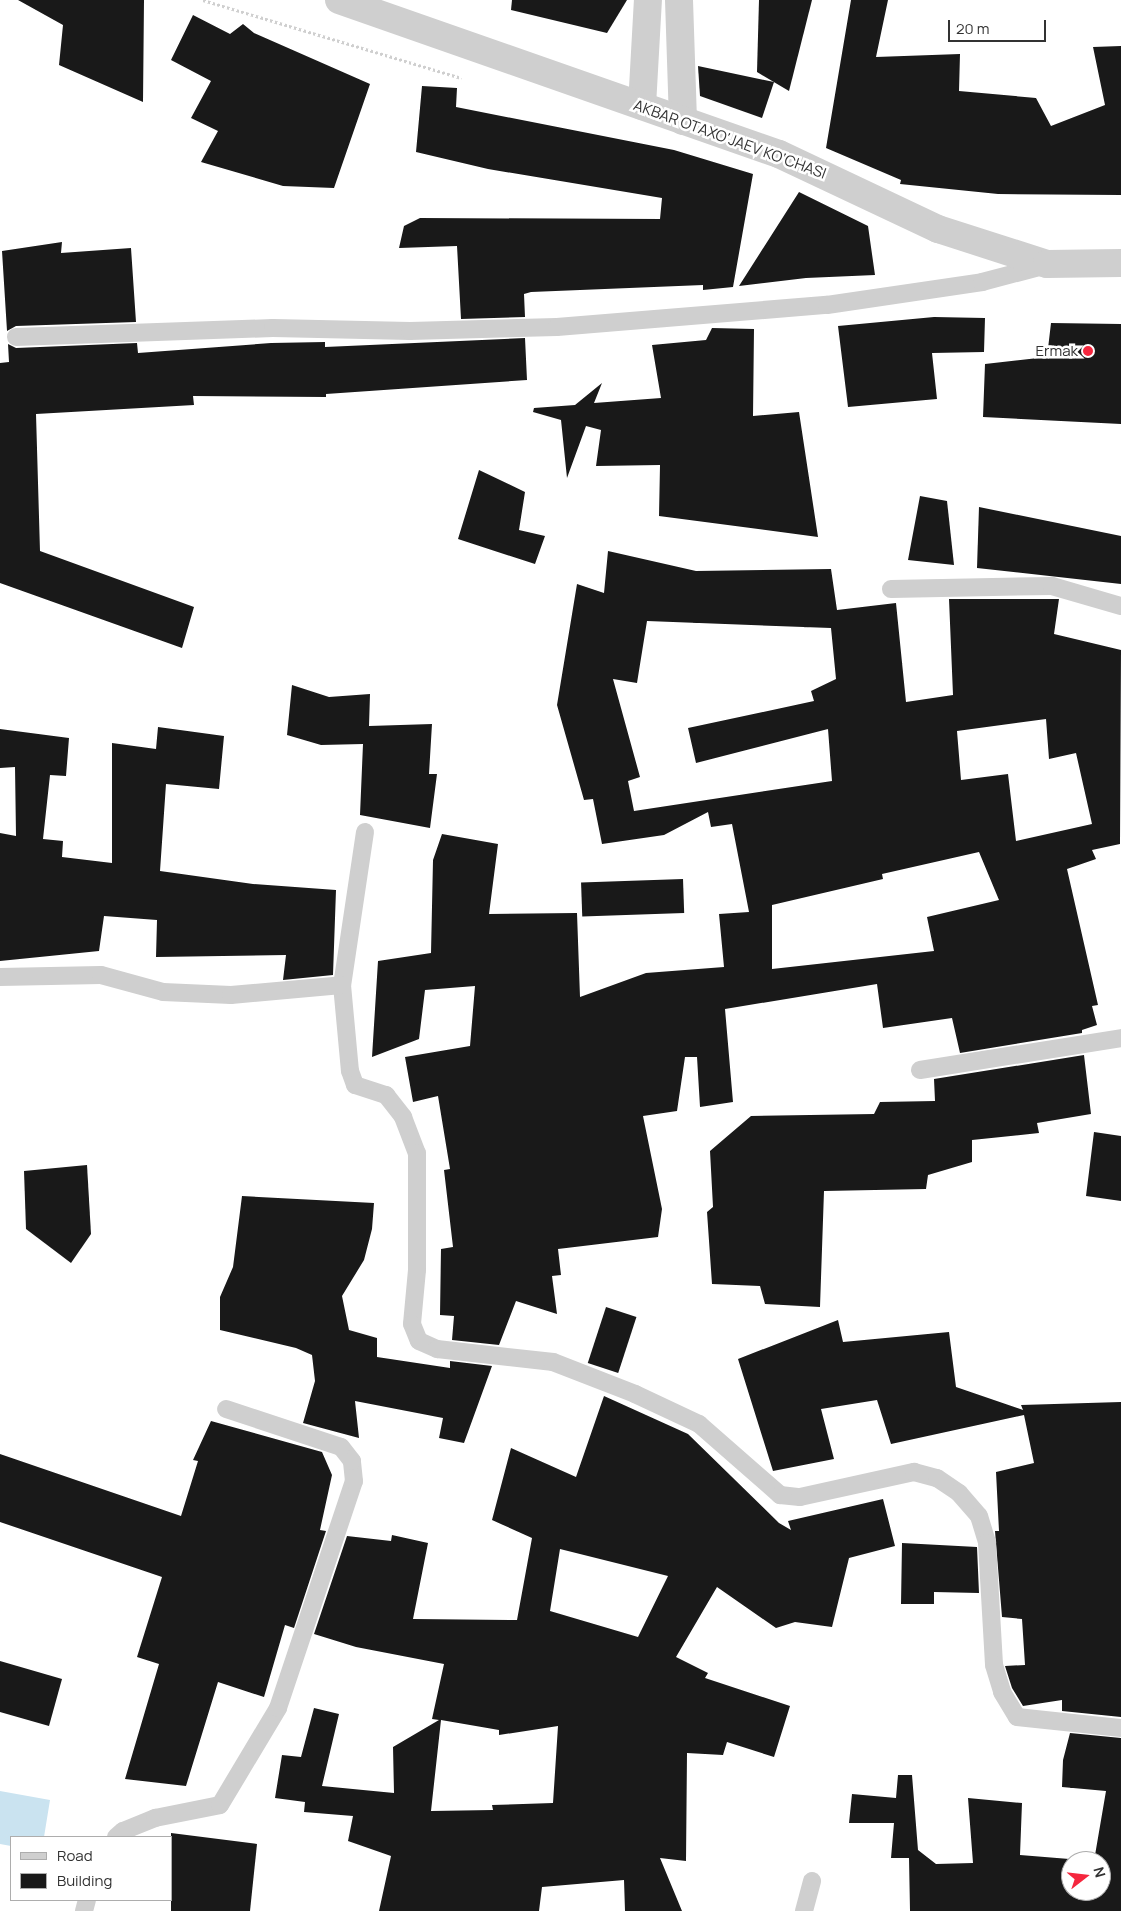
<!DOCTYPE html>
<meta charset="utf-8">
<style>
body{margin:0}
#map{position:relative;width:1121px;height:1911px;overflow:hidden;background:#fff;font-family:Manrope,sans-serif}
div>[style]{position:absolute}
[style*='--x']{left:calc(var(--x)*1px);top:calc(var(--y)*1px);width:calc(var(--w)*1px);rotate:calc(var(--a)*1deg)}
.water>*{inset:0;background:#cae3f0}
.building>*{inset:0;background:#191919;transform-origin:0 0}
.path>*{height:3px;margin-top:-1.5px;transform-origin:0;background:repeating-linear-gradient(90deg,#cfcfcf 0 2.5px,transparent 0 5px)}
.service>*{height:18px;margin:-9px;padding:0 9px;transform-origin:9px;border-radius:9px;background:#cfcfcf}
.minor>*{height:28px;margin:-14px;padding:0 14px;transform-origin:14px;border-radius:14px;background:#cfcfcf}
.tertiary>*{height:28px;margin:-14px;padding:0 14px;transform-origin:14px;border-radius:14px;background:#cfcfcf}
.dots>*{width:14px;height:14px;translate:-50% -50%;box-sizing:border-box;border:2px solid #fff;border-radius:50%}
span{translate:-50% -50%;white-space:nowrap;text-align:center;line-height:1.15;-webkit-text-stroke:5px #fff;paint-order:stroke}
.street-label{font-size:15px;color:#323232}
.poi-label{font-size:15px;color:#323232}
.right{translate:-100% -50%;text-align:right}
.legend{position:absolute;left:10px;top:1836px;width:162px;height:65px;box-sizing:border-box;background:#fff;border:1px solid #adadad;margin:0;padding:6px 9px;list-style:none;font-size:15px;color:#323232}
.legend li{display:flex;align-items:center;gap:10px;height:25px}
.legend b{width:25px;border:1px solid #adadad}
.north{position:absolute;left:1061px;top:1851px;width:50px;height:50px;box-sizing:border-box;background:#fff;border:1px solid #adadad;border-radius:50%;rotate:74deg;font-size:14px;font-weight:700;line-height:20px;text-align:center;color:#323232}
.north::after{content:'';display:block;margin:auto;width:18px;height:22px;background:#f5273e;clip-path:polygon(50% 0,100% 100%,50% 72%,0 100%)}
.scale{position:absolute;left:948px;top:20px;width:98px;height:22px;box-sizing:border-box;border:2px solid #323232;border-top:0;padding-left:6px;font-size:15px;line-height:18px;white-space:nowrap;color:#323232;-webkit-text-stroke:4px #fff;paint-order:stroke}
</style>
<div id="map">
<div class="water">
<i style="clip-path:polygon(0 1791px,50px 1800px,44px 1837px,11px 1837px,11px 1846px,0 1844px)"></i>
</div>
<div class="building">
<i style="clip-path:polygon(18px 0,144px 0,143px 102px,59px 65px,63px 25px)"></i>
<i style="clip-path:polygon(512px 0,627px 0,607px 33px,511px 10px)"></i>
<i style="clip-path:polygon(759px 0,812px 0,789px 91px,757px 72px)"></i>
<i style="clip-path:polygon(851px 0,888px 0,876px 57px,960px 54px,959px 91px,1036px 98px,1051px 126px,1105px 105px,1093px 47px,1121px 46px,1121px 195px,998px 194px,900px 184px,901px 180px,826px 148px)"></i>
<i style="clip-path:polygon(193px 15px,230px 34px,243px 24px,254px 33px,370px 84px,334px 188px,283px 186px,201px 162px,218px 131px,191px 118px,211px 81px,171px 60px)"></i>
<i style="clip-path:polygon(698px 66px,774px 82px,762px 118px,700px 96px)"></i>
<i style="clip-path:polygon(422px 86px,457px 88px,456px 107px,674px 150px,753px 174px,733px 287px,703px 290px,703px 285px,531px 292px,524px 294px,525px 317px,461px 319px,457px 246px,399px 248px,404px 226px,420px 218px,660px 219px,662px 198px,488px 169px,416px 152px)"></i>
<i style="clip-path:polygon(799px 192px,868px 226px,875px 275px,806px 278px,739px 286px)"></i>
<i style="clip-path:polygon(62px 242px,61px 253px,131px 248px,136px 322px,16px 326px,7px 331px,2px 251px)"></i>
<i style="clip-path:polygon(934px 317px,985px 318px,984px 352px,932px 353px,937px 399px,848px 407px,838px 326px)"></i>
<i style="clip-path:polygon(1051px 323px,1121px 324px,1121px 424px,983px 417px,985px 364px,1047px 357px)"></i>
<i style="clip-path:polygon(712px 328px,754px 329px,753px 416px,799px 412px,818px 537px,659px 516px,660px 465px,596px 466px,601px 430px,586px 426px,567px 478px,561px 420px,533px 412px,534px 408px,575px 405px,602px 383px,594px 403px,661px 398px,652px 345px,706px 340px)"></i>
<i style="clip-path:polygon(525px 338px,527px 380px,326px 394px,326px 397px,193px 396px,194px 405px,36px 414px,40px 551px,194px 607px,182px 648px,0 583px,0 363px,9px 362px,8px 344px,16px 348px,137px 343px,138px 353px,271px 343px,325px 342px,325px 347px)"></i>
<i style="clip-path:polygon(479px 470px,525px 492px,519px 530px,545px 536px,535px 564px,458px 539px)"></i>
<i style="clip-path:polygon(920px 496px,947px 501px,954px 565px,908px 560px)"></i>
<i style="clip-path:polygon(979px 507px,1121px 536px,1121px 584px,977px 568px)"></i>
<i style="clip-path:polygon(evenodd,608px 551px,696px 571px,831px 569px,837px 610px,896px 603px,906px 702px,953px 695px,949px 599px,1059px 599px,1054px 634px,1121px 650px,1120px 844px,1092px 850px,1096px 859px,1067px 869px,1098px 1005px,1092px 1006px,1097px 1025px,1082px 1030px,1082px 1033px,960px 1053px,952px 1018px,883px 1028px,877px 984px,725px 1009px,733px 1102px,700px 1107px,697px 1057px,685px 1057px,677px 1111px,643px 1116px,662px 1209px,658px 1237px,558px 1249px,561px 1275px,552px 1276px,557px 1314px,516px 1301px,499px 1345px,452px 1340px,454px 1316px,440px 1315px,441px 1249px,453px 1247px,444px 1170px,450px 1169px,438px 1096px,413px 1102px,405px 1057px,470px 1046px,475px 986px,425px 990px,419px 1039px,372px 1057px,378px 961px,431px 953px,433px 860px,442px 834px,498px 844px,489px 914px,577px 913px,580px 997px,646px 973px,724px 967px,719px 914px,749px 912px,732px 824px,711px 827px,708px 812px,664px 835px,602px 844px,593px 799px,584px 800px,557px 705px,577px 584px,604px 593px,608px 551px,647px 621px,831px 628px,836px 679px,811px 691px,814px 701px,688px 728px,696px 763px,828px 729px,832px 781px,634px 811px,628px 781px,640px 777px,613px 679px,637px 683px,647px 621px,608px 551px,1046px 719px,1049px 759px,1076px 753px,1092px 824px,1016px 841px,1008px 774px,961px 780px,957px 731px,1046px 719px,608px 551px,979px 852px,999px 900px,927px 917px,934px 951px,772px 969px,772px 905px,883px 879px,882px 874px,979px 852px)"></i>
<i style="clip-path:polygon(292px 685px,329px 697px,370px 694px,369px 726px,432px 724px,429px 774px,437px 774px,430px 828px,360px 815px,363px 744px,321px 745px,287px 735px)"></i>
<i style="clip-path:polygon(158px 727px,224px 736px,219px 789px,166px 784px,160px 871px,253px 884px,336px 890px,333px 975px,283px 980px,286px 955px,156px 957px,157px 920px,104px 916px,99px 951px,0 961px,0 833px,16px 836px,15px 767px,0 768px,0 729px,69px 738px,66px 776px,50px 775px,43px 839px,63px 841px,62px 857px,112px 863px,112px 743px,156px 749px)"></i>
<i style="left:683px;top:879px;width:34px;height:102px;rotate:88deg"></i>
<i style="clip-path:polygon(1084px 1055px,1091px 1114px,1037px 1123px,1039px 1133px,972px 1140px,972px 1162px,928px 1175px,926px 1189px,824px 1191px,820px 1307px,765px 1304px,760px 1286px,712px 1284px,707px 1212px,713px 1207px,710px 1151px,751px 1116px,874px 1114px,880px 1102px,935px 1101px,934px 1079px)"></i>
<i style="clip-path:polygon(1094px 1132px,1121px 1136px,1121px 1201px,1086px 1196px)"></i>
<i style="clip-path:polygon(87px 1165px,91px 1234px,71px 1263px,26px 1229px,24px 1171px)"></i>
<i style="clip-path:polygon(242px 1196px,374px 1203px,372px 1229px,364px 1260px,342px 1296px,349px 1330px,377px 1338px,377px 1357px,450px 1368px,450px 1361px,492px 1366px,464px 1443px,439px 1438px,443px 1418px,355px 1401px,359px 1438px,303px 1423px,315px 1381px,312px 1355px,296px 1348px,220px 1330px,220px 1297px,233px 1267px)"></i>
<i style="left:606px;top:1307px;width:32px;height:59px;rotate:18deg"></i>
<i style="clip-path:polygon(838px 1320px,843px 1342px,949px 1332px,956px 1387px,1023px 1410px,1021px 1405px,1121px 1402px,1121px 1717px,1062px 1711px,1062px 1700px,1023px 1706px,1012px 1688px,1005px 1666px,1025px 1665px,1022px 1619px,1002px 1617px,995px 1531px,999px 1531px,996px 1472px,1034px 1463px,1024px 1415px,891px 1444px,877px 1400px,821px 1409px,834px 1459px,773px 1471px,738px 1359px)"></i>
<i style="clip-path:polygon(evenodd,604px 1396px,688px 1434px,779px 1523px,791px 1530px,788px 1521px,883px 1499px,895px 1546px,849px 1558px,832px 1627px,795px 1622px,776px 1628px,717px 1587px,676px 1657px,708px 1673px,705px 1678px,790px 1706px,774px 1757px,727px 1742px,723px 1755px,687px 1753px,686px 1861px,660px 1858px,682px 1911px,625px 1911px,624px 1880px,542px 1887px,539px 1911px,379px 1911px,391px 1856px,348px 1841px,353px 1816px,304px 1812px,305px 1802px,275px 1798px,282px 1755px,301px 1757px,314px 1708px,339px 1714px,322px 1786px,394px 1793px,393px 1747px,439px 1720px,432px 1719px,444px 1664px,356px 1647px,314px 1634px,347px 1536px,391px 1541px,392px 1535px,428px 1543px,413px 1619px,517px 1620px,532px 1538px,492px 1520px,511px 1448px,576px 1477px,604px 1396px,560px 1549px,668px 1576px,638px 1637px,550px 1611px,560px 1549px,604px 1396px,441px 1720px,499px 1730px,499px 1735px,558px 1726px,553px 1803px,492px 1805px,493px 1810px,431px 1811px,441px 1720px)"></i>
<i style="clip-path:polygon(211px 1421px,322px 1452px,332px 1475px,320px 1530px,326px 1531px,294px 1628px,285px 1625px,264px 1697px,218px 1682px,186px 1786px,125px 1779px,159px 1664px,137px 1657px,162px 1577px,0 1522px,0 1454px,181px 1516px,198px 1461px,193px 1460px)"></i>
<i style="clip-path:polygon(902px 1543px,977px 1547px,979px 1593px,934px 1592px,934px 1604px,901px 1604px)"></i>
<i style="clip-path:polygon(0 1661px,62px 1679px,49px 1726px,0 1712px)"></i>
<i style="clip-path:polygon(evenodd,1070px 1733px,1121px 1738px,1121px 1911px,910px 1911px,909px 1858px,891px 1858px,894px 1823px,849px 1823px,852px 1794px,896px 1798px,898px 1775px,912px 1775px,918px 1850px,936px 1864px,973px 1863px,968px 1798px,1022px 1803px,1020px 1855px,1094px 1861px,1106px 1791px,1062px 1787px,1063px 1760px,1070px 1733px,1071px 1861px,1101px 1861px,1101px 1891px,1071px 1891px,1071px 1861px)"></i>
<i style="clip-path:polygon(171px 1833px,257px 1844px,250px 1911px,171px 1911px)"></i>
</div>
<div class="path">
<i style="--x:203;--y:0;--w:270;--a:16.8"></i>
</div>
<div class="service">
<i style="--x:16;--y:337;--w:257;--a:-2"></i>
<i style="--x:273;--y:328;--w:137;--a:1.3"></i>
<i style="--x:410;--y:331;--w:147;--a:-1.6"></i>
<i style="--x:557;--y:327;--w:271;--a:-4.7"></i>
<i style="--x:827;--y:305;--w:157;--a:-8.4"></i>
<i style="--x:982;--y:282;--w:67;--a:-14.7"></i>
<i style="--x:891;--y:589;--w:161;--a:-1.1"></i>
<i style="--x:1052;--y:586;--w:72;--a:16.2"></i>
<i style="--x:365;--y:832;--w:155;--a:98.5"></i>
<i style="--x:342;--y:985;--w:86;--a:84.7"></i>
<i style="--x:350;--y:1071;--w:15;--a:70"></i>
<i style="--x:355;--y:1085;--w:33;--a:18"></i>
<i style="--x:386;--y:1095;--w:28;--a:52"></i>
<i style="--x:403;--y:1117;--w:39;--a:69"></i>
<i style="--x:417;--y:1153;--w:117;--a:90"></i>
<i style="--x:417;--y:1270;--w:54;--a:95.3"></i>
<i style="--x:412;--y:1324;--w:18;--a:68"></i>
<i style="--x:419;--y:1341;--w:20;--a:24"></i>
<i style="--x:437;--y:1349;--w:117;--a:6.4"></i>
<i style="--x:553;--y:1362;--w:88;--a:21.3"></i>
<i style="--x:635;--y:1394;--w:71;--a:25.1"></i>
<i style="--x:699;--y:1424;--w:108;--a:41.2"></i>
<i style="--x:780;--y:1495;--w:20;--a:6"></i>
<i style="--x:800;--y:1497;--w:117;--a:-12.4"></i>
<i style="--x:914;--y:1472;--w:24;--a:15"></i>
<i style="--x:937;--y:1478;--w:27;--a:34"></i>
<i style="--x:959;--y:1493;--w:30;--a:49"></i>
<i style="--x:979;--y:1516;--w:28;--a:73"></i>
<i style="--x:987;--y:1543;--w:122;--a:86.7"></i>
<i style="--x:994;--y:1665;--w:28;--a:73"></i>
<i style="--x:1002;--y:1692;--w:29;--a:59"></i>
<i style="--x:1017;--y:1717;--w:105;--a:6"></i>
<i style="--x:0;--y:977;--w:101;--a:-1.1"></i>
<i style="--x:101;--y:975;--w:64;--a:15.3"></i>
<i style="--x:163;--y:992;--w:68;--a:2.5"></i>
<i style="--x:231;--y:995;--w:111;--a:-5.1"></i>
<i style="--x:920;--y:1070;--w:204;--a:-9"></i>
<i style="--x:116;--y:1837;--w:9;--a:-41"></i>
<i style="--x:123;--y:1831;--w:35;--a:-22"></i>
<i style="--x:155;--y:1818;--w:66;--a:-11.3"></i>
<i style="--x:220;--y:1805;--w:113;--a:-59.1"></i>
<i style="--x:278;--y:1708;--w:239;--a:-71.5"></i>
<i style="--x:354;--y:1481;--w:20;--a:-96"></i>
<i style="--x:352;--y:1461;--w:18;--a:-128"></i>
<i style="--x:341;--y:1447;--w:121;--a:-161.7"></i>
<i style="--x:84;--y:1911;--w:11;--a:-75"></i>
<i style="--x:804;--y:1911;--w:31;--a:-75"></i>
</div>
<div class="minor">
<i style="--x:679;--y:0;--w:121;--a:88.1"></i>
<i style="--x:642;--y:106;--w:106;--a:-86.8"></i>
</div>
<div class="tertiary">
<i style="--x:339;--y:0;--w:466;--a:19.3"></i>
<i style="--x:779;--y:154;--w:176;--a:25.3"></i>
<i style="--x:938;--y:229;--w:114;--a:17.8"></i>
<i style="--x:1047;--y:264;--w:74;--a:-0.8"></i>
</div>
<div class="dots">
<i style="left:1088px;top:351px;background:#f5273e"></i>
</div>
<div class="street-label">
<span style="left:730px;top:139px;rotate:20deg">AKBAR OTAXO‘JAEV KO‘CHASI</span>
</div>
<div class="poi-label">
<span class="right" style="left:1078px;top:351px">Ermak</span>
</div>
<ul class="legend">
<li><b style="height:6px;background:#cfcfcf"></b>Road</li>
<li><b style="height:14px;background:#191919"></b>Building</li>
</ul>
<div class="north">N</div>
<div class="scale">20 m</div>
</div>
